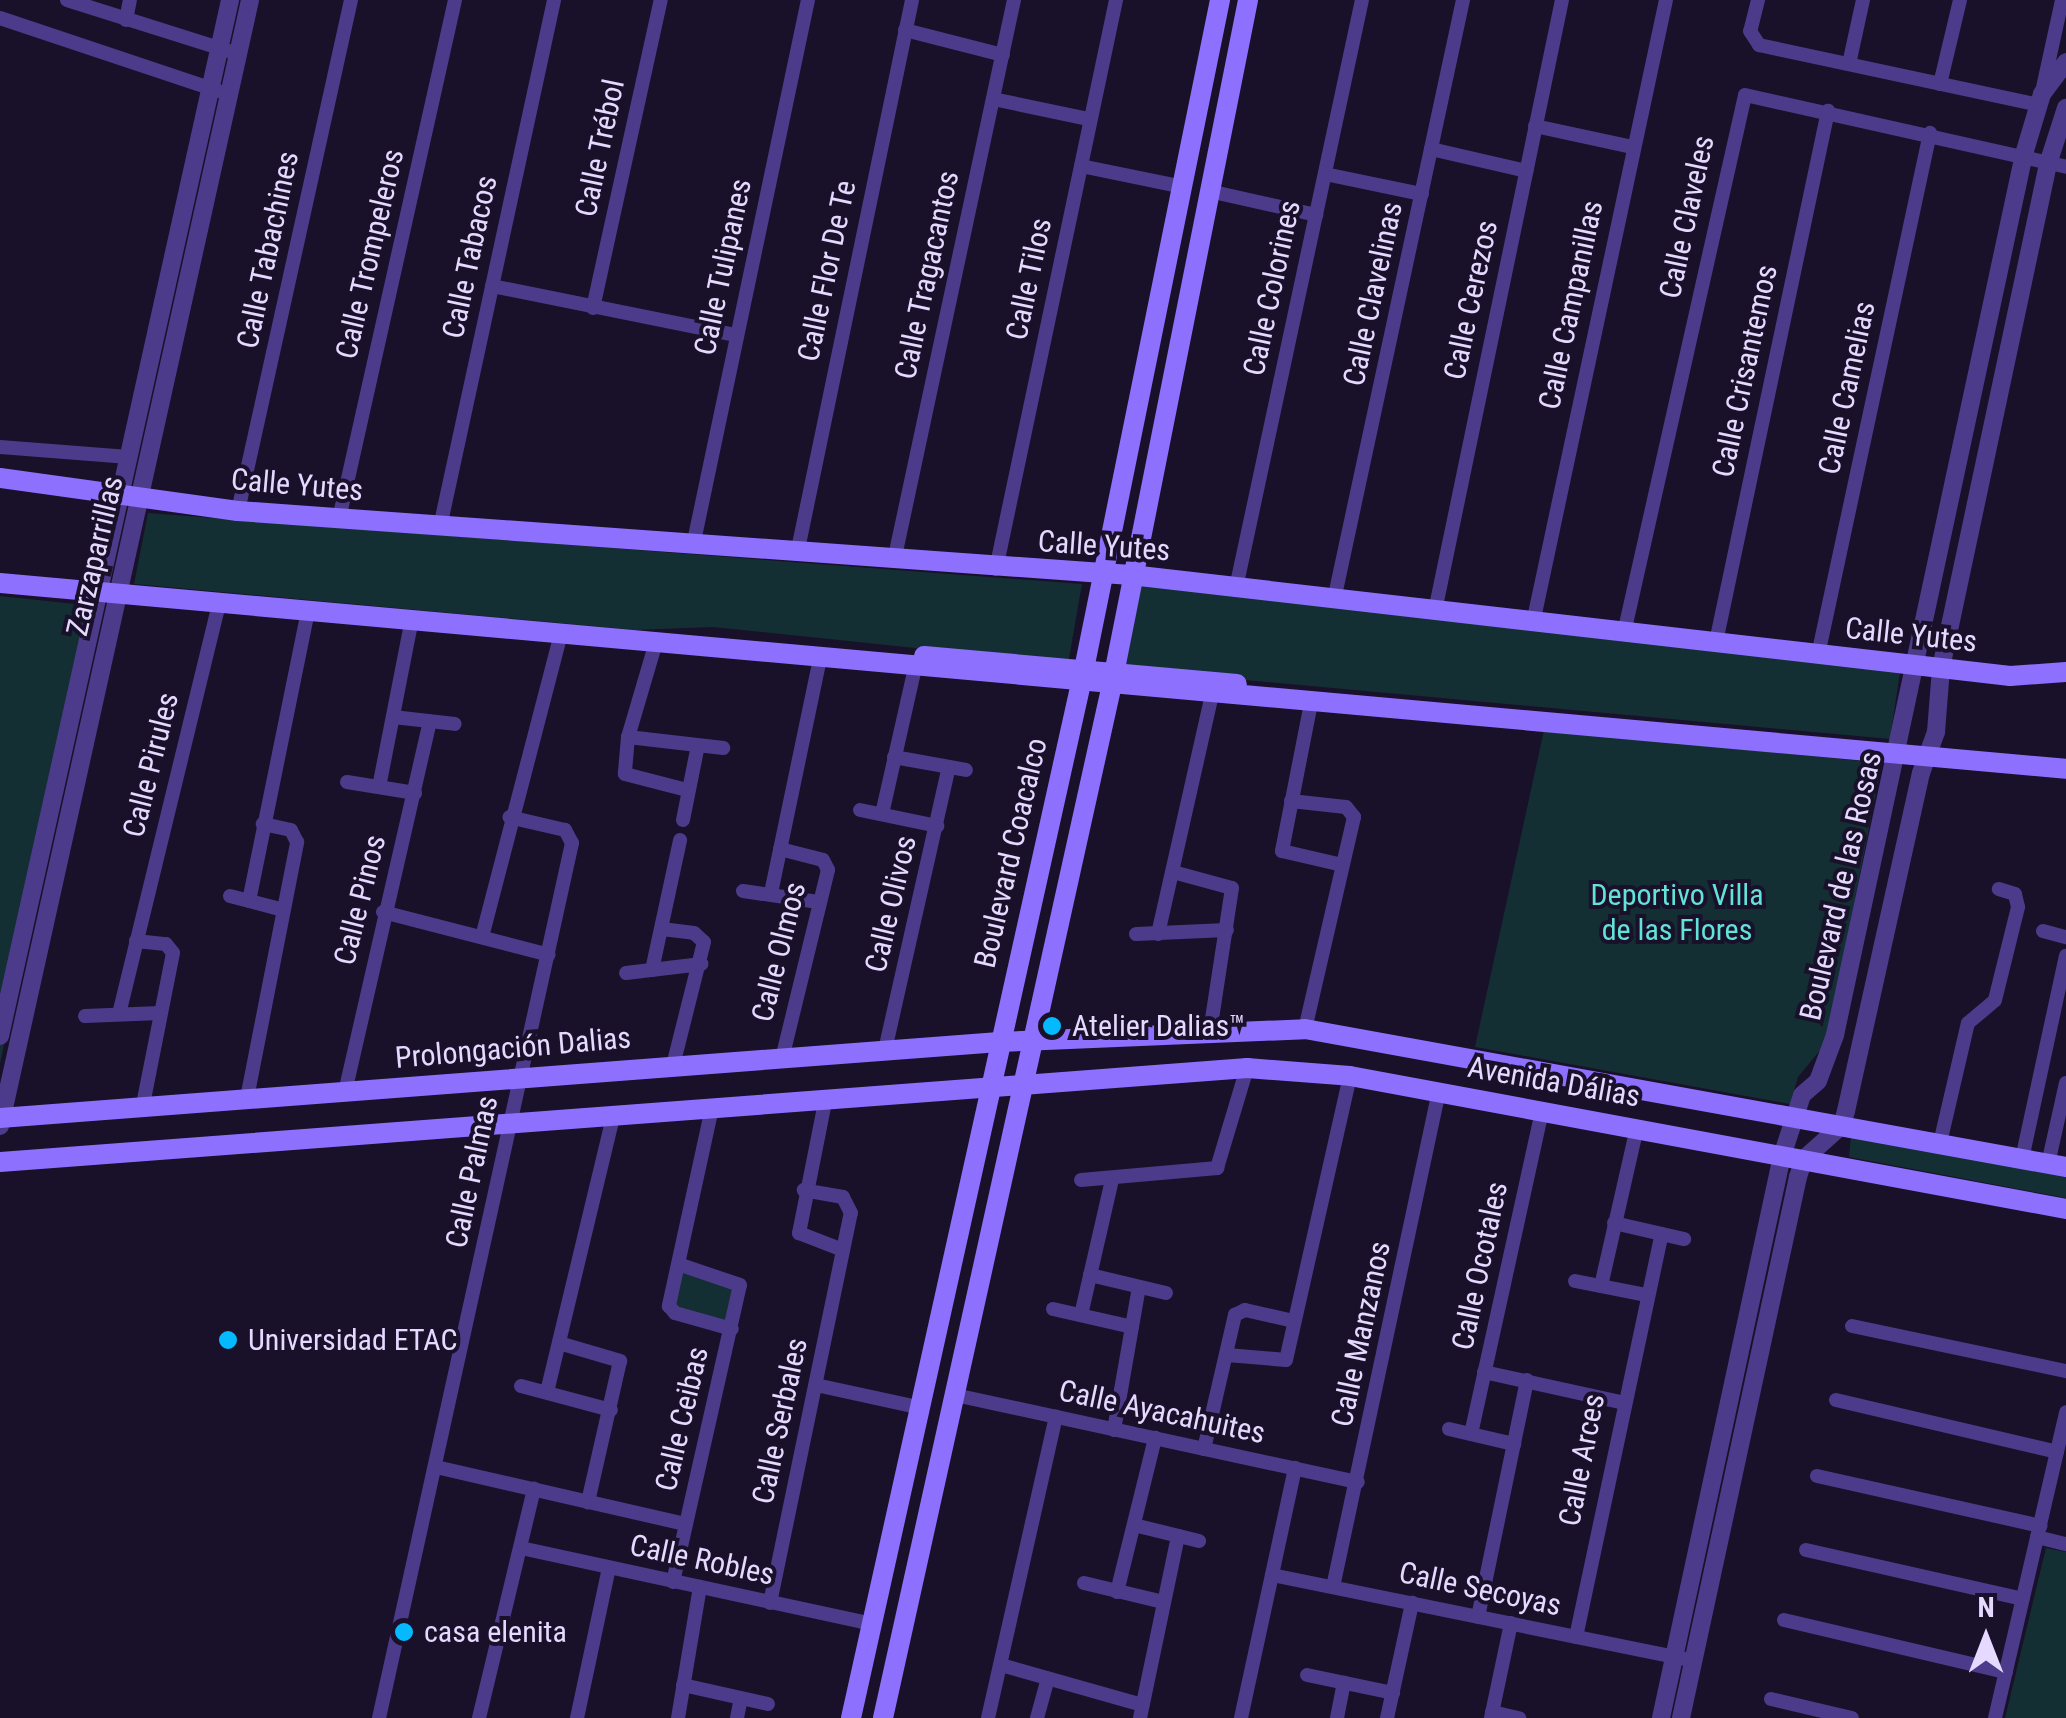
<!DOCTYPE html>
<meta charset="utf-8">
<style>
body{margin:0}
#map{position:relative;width:2066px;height:1718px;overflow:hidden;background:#19102a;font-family:"Roboto Condensed",sans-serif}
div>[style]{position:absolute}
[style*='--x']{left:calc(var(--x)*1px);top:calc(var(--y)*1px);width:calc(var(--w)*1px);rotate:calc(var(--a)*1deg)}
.green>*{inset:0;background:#132f34}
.minor>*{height:14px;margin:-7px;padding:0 7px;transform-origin:7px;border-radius:7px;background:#4c3b8a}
.tertiary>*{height:18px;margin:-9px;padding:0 9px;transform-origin:9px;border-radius:9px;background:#4c3b8a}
.secondary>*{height:20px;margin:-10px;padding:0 10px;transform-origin:10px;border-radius:10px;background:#8e70ff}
.secondary-bridge>*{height:20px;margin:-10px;padding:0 10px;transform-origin:10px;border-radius:10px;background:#8e70ff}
.dots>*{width:28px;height:28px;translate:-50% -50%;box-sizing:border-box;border:5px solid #19102a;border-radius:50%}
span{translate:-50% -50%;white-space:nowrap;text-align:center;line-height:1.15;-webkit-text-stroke:8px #19102a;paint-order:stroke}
.street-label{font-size:30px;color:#e5d9ff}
.park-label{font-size:30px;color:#62e3da}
.poi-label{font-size:30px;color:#e5d9ff}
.left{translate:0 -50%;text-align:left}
.north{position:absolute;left:1936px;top:1588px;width:100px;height:100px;-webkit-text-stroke:8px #19102a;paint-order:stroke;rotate:0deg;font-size:28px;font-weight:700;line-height:40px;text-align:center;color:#e5d9ff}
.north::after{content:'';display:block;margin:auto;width:35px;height:45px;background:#e5d9ff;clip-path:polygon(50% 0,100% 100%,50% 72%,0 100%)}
</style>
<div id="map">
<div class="green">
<i style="clip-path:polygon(148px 513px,1082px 584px,1068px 664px,713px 627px,635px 630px,134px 584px)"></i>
<i style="clip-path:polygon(1140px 585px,1900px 672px,1890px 739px,1124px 669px)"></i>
<i style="clip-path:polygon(0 596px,94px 606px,0 1064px)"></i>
<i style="clip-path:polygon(1544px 730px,1882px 763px,1826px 1043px,1798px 1077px,1790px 1104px,1475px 1047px)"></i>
<i style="clip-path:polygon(1851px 1136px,2066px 1173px,2066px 1198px,1849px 1157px)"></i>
<i style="clip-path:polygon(679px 1269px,736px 1286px,728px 1326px,672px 1308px)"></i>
<i style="clip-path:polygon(2046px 1548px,2066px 1552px,2066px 1718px,2005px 1718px)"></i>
</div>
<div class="minor">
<i style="--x:67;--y:0;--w:179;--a:17.5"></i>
<i style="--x:1758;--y:0;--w:32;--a:104"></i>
<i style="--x:1750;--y:31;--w:17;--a:57"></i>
<i style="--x:1759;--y:45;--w:286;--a:12.1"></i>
<i style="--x:0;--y:18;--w:230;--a:18.5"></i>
<i style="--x:126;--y:20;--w:20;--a:-79"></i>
<i style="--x:905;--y:30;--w:101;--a:14.3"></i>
<i style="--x:1849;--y:64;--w:66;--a:-77.7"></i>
<i style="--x:1940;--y:84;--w:86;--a:-76.6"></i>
<i style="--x:2042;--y:92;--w:94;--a:-77.7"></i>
<i style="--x:993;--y:99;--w:98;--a:11.8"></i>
<i style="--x:1535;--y:126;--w:99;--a:12.2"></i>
<i style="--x:1431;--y:149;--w:98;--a:13"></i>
<i style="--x:1081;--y:166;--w:104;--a:11.6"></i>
<i style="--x:1325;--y:174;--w:99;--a:11.7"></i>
<i style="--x:1209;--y:191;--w:110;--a:12.6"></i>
<i style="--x:492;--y:286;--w:249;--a:11.4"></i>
<i style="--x:593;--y:308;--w:315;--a:-77.6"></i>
<i style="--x:0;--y:447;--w:129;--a:4.4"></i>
<i style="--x:238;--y:511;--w:523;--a:-77.53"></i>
<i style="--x:339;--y:519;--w:532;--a:-77.4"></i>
<i style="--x:440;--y:527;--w:539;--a:-77.79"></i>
<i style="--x:693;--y:546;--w:558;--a:-78.11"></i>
<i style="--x:797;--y:554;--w:566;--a:-78.27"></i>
<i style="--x:894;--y:561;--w:574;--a:-77.93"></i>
<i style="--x:996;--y:569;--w:582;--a:-78.09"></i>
<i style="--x:1236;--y:588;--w:601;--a:-77.91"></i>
<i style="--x:1334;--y:600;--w:614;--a:-77.87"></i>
<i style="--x:1435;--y:611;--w:624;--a:-78.26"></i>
<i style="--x:1533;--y:623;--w:637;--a:-77.95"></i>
<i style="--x:1624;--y:633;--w:551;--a:-77.32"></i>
<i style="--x:1745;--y:95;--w:329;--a:12.6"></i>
<i style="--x:656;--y:642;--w:99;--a:106.4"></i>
<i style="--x:628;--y:737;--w:37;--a:95"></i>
<i style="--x:625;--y:774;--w:64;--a:14.5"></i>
<i style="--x:1716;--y:642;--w:543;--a:-78.09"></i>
<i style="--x:1818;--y:655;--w:534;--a:-77.89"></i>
<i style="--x:1311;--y:703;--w:151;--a:101.1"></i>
<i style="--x:1282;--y:851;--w:62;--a:13.1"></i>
<i style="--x:393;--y:717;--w:62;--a:6.4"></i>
<i style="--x:628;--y:737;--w:96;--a:6.6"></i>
<i style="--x:894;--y:757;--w:73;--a:10.2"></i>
<i style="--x:347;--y:782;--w:69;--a:9.2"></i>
<i style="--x:379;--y:787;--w:171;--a:-78.9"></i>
<i style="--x:1291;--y:801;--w:55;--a:6.2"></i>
<i style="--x:1346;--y:807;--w:13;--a:51"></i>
<i style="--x:1354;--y:817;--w:218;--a:103"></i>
<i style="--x:860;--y:810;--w:79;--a:11.7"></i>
<i style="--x:882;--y:814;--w:151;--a:-77.3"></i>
<i style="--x:683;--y:820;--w:76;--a:-78.7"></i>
<i style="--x:780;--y:849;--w:44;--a:14.3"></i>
<i style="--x:823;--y:860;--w:11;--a:63"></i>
<i style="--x:828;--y:870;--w:194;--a:103.7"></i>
<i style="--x:1173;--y:872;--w:61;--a:15.2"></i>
<i style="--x:1232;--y:888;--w:146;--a:98.7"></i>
<i style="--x:743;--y:891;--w:76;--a:8.3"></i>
<i style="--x:771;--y:893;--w:240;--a:-78.2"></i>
<i style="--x:230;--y:896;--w:52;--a:14.6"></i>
<i style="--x:249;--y:901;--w:295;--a:-78.5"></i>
<i style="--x:383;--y:912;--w:171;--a:14.5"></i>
<i style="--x:662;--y:929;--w:32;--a:7"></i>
<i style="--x:694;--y:933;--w:13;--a:42"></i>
<i style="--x:704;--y:942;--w:127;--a:104.1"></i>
<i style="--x:2043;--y:931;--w:24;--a:15"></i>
<i style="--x:1136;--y:934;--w:91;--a:-2.5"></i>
<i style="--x:1158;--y:934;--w:246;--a:-77.3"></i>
<i style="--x:482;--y:937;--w:313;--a:-75.4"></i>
<i style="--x:136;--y:941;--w:30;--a:6"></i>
<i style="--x:166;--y:944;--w:11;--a:52"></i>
<i style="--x:173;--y:953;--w:155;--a:101.2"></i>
<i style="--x:652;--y:970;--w:133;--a:-77.8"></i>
<i style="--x:626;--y:973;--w:76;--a:-6.8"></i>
<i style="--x:119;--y:1014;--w:423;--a:-76.3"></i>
<i style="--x:85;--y:1016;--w:75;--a:-2.3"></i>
<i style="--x:885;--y:1050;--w:290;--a:-77.3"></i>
<i style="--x:345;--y:1092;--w:380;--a:-77.1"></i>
<i style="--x:826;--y:1097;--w:139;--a:101.2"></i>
<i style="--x:799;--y:1233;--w:47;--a:21.1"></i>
<i style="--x:247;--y:1098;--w:261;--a:-78.9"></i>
<i style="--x:297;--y:842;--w:13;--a:-117"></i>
<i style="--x:291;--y:830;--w:29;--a:-168"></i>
<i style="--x:712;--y:1108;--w:203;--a:102.3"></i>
<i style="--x:669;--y:1306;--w:9;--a:49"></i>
<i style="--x:675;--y:1313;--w:59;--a:15.7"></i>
<i style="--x:1940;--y:1143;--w:123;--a:-76.9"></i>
<i style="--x:1968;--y:1023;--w:35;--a:-40"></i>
<i style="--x:1995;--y:1000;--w:96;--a:-76.1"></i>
<i style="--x:2018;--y:907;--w:13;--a:-103"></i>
<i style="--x:2015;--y:894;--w:17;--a:-163"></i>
<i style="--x:2022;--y:1159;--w:208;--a:-77.8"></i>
<i style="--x:2048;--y:1164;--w:83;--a:-77.5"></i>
<i style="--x:1081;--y:1180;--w:137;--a:-5"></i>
<i style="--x:1217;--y:1168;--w:104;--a:-73.3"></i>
<i style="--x:1614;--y:1223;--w:72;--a:12.9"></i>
<i style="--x:1090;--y:1275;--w:78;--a:13.3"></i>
<i style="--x:1575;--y:1281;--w:72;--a:11.2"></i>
<i style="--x:1601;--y:1286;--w:163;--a:-77.2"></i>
<i style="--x:1053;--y:1309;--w:81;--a:12.8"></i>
<i style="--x:1081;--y:1315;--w:139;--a:-77.1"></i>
<i style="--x:1852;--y:1326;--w:219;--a:11.9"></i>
<i style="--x:559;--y:1343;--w:64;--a:16.4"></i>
<i style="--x:620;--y:1361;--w:145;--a:102.8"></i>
<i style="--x:1227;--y:1355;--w:59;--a:4.8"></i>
<i style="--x:1286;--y:1360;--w:291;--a:-77.3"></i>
<i style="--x:1484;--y:1372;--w:140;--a:12.4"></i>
<i style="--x:816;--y:1385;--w:103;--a:12.3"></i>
<i style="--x:521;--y:1386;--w:93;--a:14.9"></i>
<i style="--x:547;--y:1392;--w:282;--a:-76.5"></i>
<i style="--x:955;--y:1395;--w:412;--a:12.2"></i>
<i style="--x:1836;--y:1400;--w:227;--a:13.2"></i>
<i style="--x:1449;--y:1429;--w:67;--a:13"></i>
<i style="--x:1114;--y:1430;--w:145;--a:-80.1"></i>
<i style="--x:1471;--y:1434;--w:332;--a:-77.6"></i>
<i style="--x:1204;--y:1449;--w:138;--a:-77"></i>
<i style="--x:1235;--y:1315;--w:11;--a:-27"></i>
<i style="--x:1245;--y:1310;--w:50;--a:12.7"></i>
<i style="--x:436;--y:1467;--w:255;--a:12.9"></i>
<i style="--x:1817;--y:1476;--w:229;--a:12.6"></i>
<i style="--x:1134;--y:1525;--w:67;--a:13.8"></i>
<i style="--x:2037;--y:1537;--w:30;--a:14"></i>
<i style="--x:521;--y:1548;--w:359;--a:12.2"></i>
<i style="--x:1806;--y:1550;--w:222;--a:12.7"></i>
<i style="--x:1272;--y:1575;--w:431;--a:11.5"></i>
<i style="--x:673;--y:1582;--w:304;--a:-77.3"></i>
<i style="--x:740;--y:1285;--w:65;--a:-161.3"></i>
<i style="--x:1084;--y:1583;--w:81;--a:13.5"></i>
<i style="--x:1333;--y:1587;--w:507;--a:-77.94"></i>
<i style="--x:1117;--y:1592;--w:159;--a:-76.1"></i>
<i style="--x:770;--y:1603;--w:398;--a:-78.3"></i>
<i style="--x:851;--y:1213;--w:18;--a:-117"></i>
<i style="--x:843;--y:1197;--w:40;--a:-170"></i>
<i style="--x:1478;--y:1617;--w:242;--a:-78.3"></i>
<i style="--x:1784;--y:1620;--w:228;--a:13.2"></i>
<i style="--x:1576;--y:1637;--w:412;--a:-78"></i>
<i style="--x:1001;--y:1665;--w:147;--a:15.8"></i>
<i style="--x:1307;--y:1675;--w:88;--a:11.8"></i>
<i style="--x:683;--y:1685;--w:87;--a:12.6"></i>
<i style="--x:1771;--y:1699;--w:83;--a:13.2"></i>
<i style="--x:1492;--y:1712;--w:28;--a:13"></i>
<i style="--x:379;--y:1718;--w:896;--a:-77.56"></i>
<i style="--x:572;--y:843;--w:15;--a:-118"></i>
<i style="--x:565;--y:830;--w:57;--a:-166.9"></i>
<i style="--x:479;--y:1718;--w:236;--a:-76.5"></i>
<i style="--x:577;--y:1718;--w:153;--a:-78"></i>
<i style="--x:678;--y:1718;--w:133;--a:-80.5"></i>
<i style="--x:737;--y:1718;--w:20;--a:-79"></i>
<i style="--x:988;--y:1718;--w:309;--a:-77.3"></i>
<i style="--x:1037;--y:1718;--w:41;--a:-74.6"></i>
<i style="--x:1140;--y:1718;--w:186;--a:-78.2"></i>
<i style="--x:1241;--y:1718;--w:256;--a:-77.8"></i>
<i style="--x:1337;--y:1718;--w:36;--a:-79"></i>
<i style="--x:1387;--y:1718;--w:118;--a:-77.7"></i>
<i style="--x:1491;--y:1718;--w:97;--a:-78.1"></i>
<i style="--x:1995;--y:1718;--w:314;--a:-76.9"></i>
</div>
<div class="tertiary">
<i style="--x:0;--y:1036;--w:1061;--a:-77.48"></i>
<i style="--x:0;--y:1126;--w:1153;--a:-77.48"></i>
<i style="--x:1661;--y:1718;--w:575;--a:-77.85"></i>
<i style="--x:1782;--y:1156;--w:64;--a:-71.8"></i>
<i style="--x:1802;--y:1095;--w:21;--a:-41"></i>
<i style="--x:1818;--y:1081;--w:49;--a:-69.7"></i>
<i style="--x:1835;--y:1035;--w:901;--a:-77.89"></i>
<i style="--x:2024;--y:154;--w:63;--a:-73.3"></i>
<i style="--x:2042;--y:94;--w:40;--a:-53"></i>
<i style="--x:1681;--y:1718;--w:554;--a:-77.8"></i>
<i style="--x:1798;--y:1177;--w:19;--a:-72"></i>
<i style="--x:1804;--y:1159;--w:51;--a:-41.8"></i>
<i style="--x:1842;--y:1125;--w:15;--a:-74"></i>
<i style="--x:1846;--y:1111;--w:346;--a:-77.5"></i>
<i style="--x:1921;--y:773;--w:44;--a:-69.9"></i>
<i style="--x:1936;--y:732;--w:64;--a:-85.5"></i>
<i style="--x:1941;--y:668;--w:515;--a:-78.01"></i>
<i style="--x:2048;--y:164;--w:59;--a:-72.2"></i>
</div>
<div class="secondary">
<i style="--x:0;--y:478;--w:240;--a:7.9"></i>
<i style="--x:238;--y:511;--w:895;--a:4.1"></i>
<i style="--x:1131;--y:575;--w:885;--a:6.55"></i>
<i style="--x:2010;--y:676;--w:56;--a:-4.1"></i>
<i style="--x:0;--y:583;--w:2074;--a:5.14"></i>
<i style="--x:0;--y:1118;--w:1002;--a:-4.35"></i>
<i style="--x:999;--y:1042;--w:306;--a:-2.4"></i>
<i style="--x:1305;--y:1029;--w:773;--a:10.28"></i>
<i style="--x:0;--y:1162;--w:1251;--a:-4.31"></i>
<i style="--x:1247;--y:1068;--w:103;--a:4.4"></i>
<i style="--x:1350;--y:1076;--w:728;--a:10.52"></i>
<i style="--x:851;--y:1718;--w:1069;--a:-77.47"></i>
<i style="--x:1083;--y:674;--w:688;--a:-78.51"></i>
<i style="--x:883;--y:1718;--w:1059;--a:-77.51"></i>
<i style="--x:1112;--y:684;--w:697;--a:-78.75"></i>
</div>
<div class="secondary-bridge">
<i style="--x:924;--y:656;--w:314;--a:5.1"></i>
</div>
<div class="dots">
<i style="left:1052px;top:1026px;background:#05b9ff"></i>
<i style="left:228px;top:1340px;background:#05b9ff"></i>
<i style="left:404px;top:1632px;background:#05b9ff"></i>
</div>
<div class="street-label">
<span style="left:600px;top:148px;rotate:-78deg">Calle Trébol</span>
<span style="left:1687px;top:217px;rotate:-78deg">Calle Claveles</span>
<span style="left:268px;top:250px;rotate:-78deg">Calle Tabachines</span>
<span style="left:370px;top:254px;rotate:-77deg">Calle Trompeleros</span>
<span style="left:470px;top:257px;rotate:-78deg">Calle Tabacos</span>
<span style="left:723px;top:267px;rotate:-78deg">Calle Tulipanes</span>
<span style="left:827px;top:271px;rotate:-78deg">Calle Flor De Te</span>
<span style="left:927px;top:275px;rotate:-78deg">Calle Tragacantos</span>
<span style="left:1029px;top:279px;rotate:-78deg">Calle Tilos</span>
<span style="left:1272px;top:288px;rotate:-78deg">Calle Colorines</span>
<span style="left:1373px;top:294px;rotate:-78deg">Calle Clavelinas</span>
<span style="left:1471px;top:300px;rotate:-78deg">Calle Cerezos</span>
<span style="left:1571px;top:305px;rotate:-78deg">Calle Campanillas</span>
<span style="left:1745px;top:371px;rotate:-78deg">Calle Crisantemos</span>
<span style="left:1847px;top:388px;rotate:-78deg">Calle Camelias</span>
<span style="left:297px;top:485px;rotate:5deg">Calle Yutes</span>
<span style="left:1104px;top:546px;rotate:4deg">Calle Yutes</span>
<span style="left:95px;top:556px;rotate:-77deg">Zarzaparrillas</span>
<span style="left:1911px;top:635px;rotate:6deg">Calle Yutes</span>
<span style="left:151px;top:765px;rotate:-76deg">Calle Pirules</span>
<span style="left:1011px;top:853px;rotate:-77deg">Boulevard Coacalco</span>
<span style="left:1841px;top:886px;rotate:-77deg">Boulevard de las Rosas</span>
<span style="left:360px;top:900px;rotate:-76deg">Calle Pinos</span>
<span style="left:891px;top:904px;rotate:-77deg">Calle Olivos</span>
<span style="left:779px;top:952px;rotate:-76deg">Calle Olmos</span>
<span style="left:513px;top:1048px;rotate:-5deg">Prolongación Dalias</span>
<span style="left:1554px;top:1082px;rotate:10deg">Avenida Dálias</span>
<span style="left:472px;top:1172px;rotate:-78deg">Calle Palmas</span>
<span style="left:1480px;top:1266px;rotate:-78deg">Calle Ocotales</span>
<span style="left:1361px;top:1334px;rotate:-78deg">Calle Manzanos</span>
<span style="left:1162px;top:1412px;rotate:12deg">Calle Ayacahuites</span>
<span style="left:682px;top:1419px;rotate:-77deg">Calle Ceibas</span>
<span style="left:780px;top:1421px;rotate:-78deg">Calle Serbales</span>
<span style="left:1582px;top:1460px;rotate:-79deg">Calle Arces</span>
<span style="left:702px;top:1560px;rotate:12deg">Calle Robles</span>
<span style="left:1480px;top:1589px;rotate:12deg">Calle Secoyas</span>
</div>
<div class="park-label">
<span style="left:1677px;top:912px">Deportivo Villa<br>de las Flores</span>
</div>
<div class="poi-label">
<span class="left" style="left:1072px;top:1026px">Atelier Dalias™</span>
<span class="left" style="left:248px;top:1340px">Universidad ETAC</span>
<span class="left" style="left:424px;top:1632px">casa elenita</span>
</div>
<div class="north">N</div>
</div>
